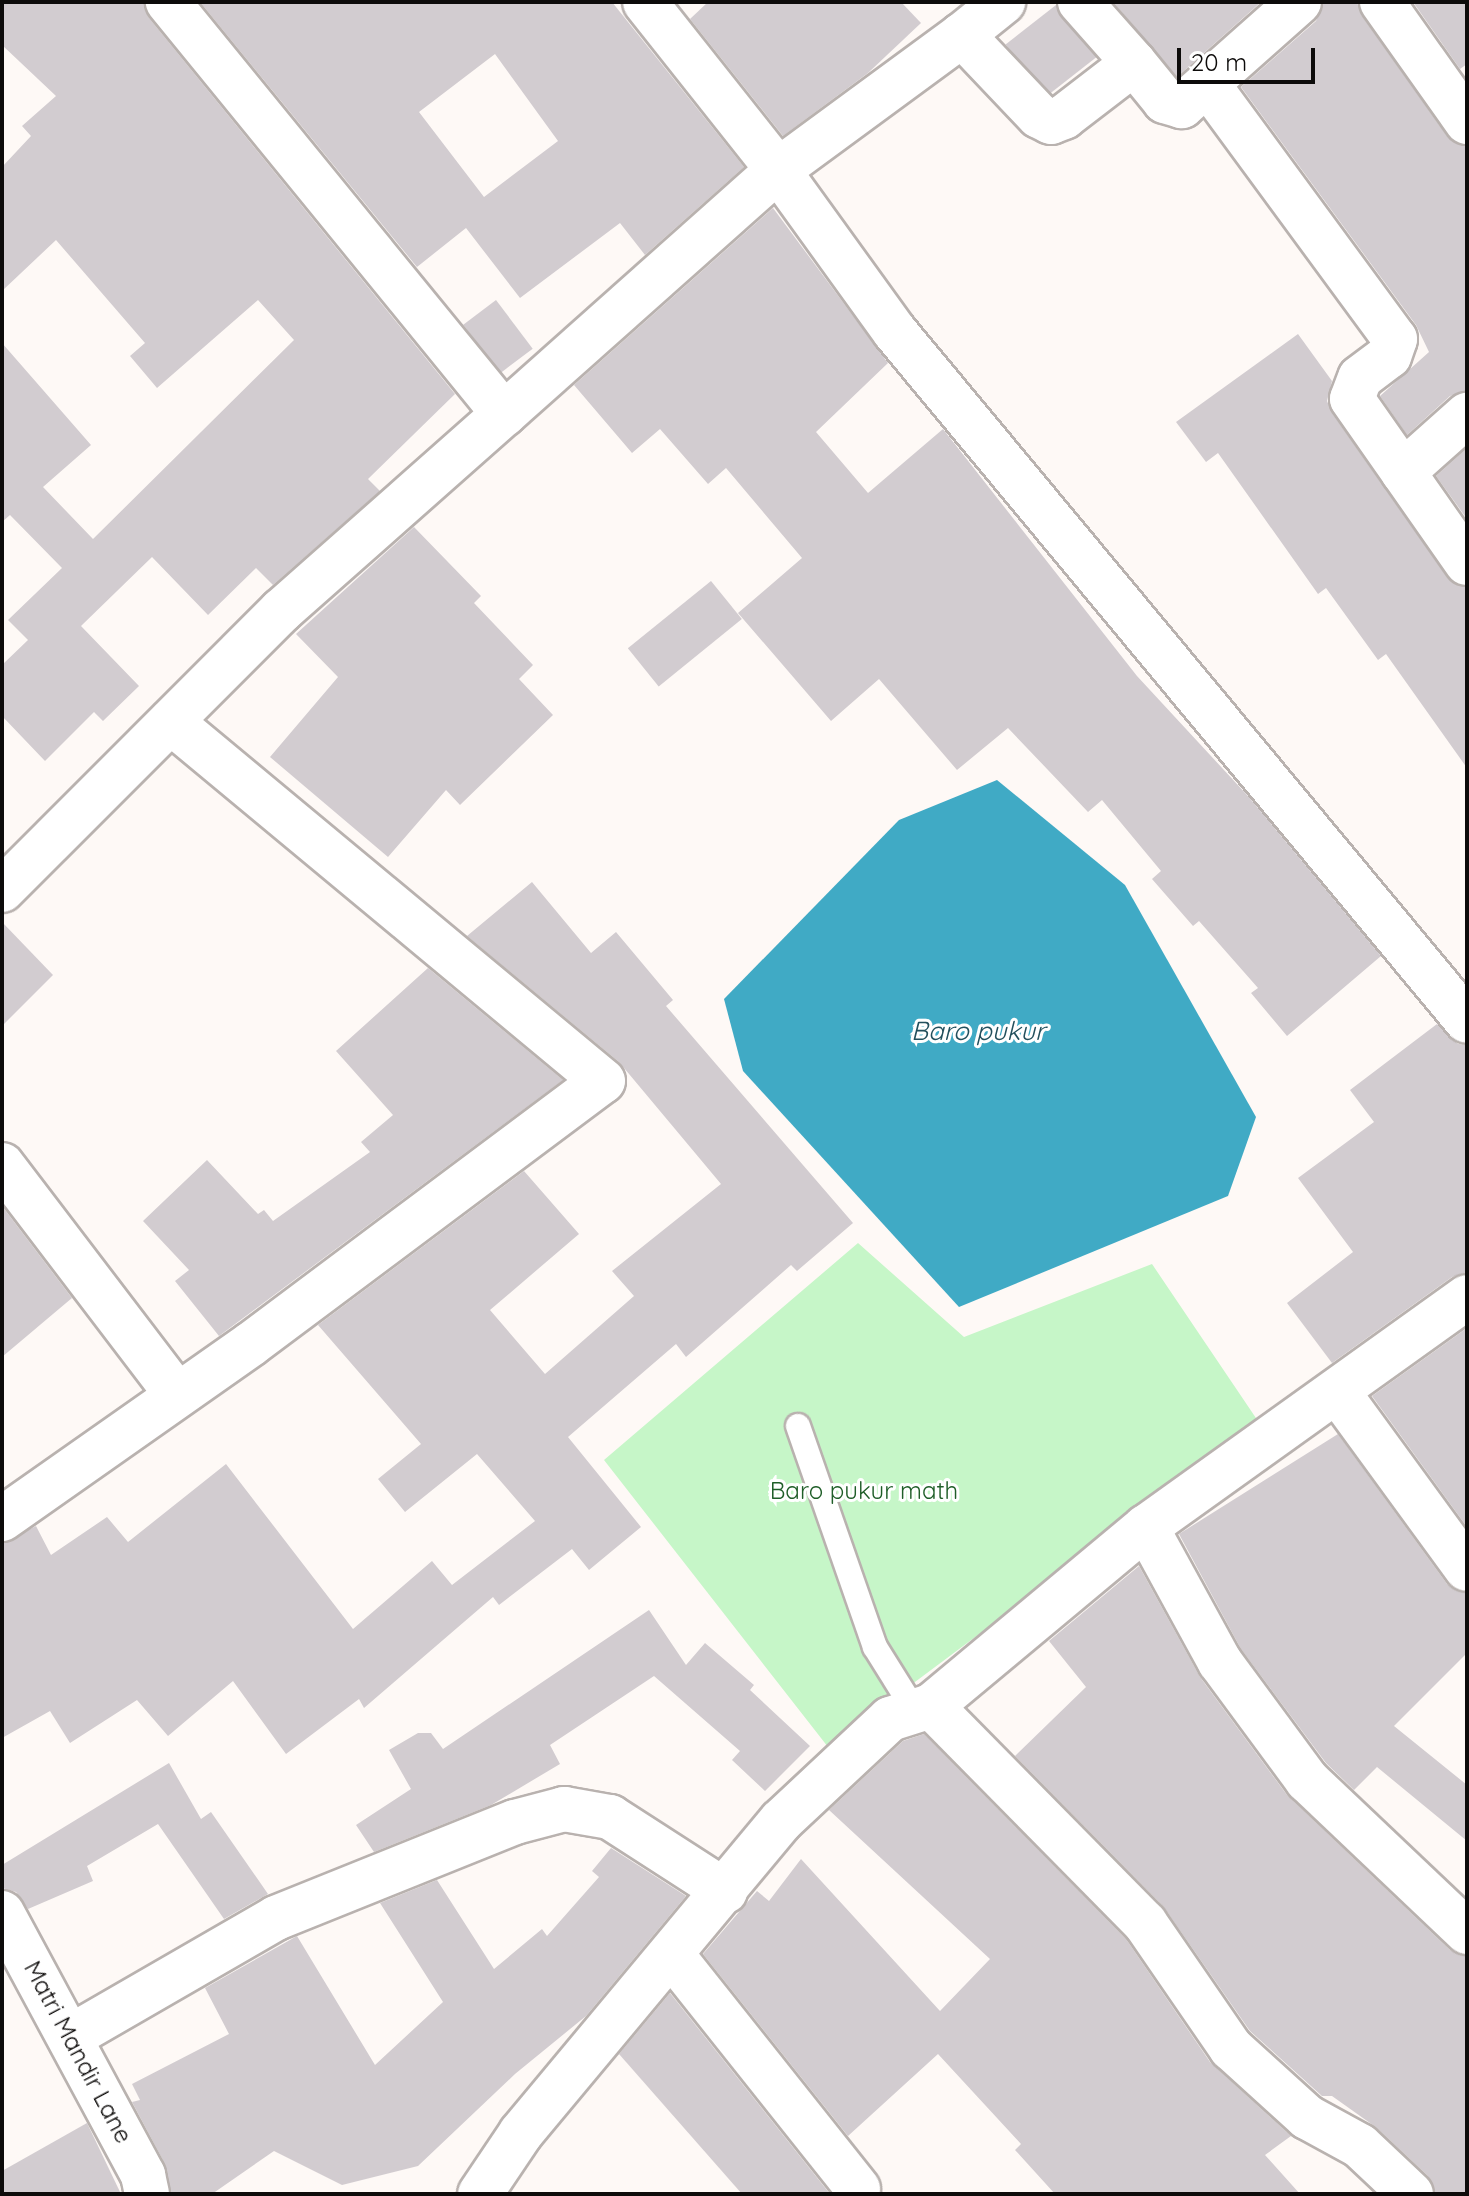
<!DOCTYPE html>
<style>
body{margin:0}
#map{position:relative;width:1469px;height:2196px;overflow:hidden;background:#fef9f6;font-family:Quicksand,sans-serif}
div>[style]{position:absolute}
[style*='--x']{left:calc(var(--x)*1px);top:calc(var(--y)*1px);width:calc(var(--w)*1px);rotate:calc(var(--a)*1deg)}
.green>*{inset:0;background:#c6f6c8}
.water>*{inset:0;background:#40aac5}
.building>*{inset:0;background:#d2ccd0;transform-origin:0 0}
.roads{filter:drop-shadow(2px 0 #b9b2af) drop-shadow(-2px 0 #b9b2af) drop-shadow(0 2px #b9b2af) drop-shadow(0 -2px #b9b2af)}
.lane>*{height:24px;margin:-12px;padding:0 12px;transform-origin:12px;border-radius:12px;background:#fff}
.street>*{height:44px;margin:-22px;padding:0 22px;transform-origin:22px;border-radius:22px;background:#fff}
span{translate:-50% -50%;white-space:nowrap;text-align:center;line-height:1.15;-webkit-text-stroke:6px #fff;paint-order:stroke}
.park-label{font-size:24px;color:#1f5e28}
.street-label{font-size:24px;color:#0d0b0a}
.water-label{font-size:26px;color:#23505d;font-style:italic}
.frame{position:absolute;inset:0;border:4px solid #0d0b0a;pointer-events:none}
.scale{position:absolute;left:1177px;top:48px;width:138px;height:36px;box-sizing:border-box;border:4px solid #0d0b0a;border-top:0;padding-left:10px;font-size:24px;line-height:28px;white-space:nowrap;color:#0d0b0a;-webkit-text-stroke:6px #fff;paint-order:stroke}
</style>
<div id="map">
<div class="green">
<i style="clip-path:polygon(858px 1243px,964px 1337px,1152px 1264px,1260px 1424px,828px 1747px,604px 1460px)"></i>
</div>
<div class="water">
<i style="clip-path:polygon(997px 780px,1125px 885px,1256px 1117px,1228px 1196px,959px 1307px,743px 1071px,724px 999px,899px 820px)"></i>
</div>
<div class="building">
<i style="clip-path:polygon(2px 2px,144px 2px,149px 18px,455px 394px,368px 479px,380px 491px,273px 585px,256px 568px,208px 615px,152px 557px,81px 626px,139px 686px,103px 721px,94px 712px,45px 761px,2px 716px,2px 665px,28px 640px,8px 620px,62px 568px,10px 515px,2px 522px,2px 343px,91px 445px,43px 487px,93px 539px,294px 340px,258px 300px,157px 388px,130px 356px,145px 343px,56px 240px,2px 291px,2px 167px,31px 136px,22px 126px,56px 96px,2px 45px)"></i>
<i style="clip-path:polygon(evenodd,200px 2px,612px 2px,744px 167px,645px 255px,620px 223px,520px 298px,466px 228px,417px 267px,200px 2px,495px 54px,558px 141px,484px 197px,419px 112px,495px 54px)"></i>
<i style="clip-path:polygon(708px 2px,901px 2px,921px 23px,868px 73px,783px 136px,690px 19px)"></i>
<i style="clip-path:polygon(1113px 2px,1261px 2px,1177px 77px)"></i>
<i style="clip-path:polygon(1323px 2px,1357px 2px,1362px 16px,1447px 136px,1467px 147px,1467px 391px,1450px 396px,1407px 435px,1380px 396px,1429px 352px,1416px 325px,1241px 87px,1316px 21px)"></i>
<i style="clip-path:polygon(1413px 2px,1467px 2px,1467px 64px,1460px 69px)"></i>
<i style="left:1056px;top:5px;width:66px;height:64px;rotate:52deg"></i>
<i style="clip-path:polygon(773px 208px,888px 363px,816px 432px,868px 493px,943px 429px,1137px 676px,1248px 796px,1381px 956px,1287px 1036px,1251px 993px,1258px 988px,1199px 921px,1193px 926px,1152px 879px,1161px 871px,1102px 800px,1088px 812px,1008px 728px,957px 770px,879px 679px,831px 721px,738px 613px,802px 558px,726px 468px,708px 484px,660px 429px,632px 453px,574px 385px)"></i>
<i style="left:496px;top:300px;width:61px;height:41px;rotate:53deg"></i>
<i style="clip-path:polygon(1298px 334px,1332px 381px,1327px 401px,1332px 413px,1447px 577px,1467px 588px,1467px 768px,1386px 654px,1378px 660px,1326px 588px,1318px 594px,1218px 453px,1206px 462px,1176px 422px)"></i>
<i style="clip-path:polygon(1467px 448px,1467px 519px,1436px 476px)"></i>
<i style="clip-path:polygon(414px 527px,481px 596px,474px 603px,533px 665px,519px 679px,553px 715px,460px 805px,446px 790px,388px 857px,270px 757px,338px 677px,296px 634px)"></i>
<i style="left:711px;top:581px;width:49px;height:107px;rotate:51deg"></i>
<i style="clip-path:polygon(532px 882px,591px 953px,616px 932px,673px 1000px,666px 1006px,853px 1223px,797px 1271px,791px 1265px,686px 1357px,676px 1344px,568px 1437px,641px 1527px,589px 1570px,572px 1549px,499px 1605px,493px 1597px,364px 1708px,359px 1699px,286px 1754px,233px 1681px,168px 1736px,137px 1700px,70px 1743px,50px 1711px,2px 1738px,2px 1544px,36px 1526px,51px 1555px,107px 1517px,128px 1542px,226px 1464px,353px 1629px,432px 1561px,452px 1585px,535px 1521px,477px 1454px,405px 1512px,378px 1479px,421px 1444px,318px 1325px,524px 1171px,579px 1234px,490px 1310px,545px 1374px,634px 1296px,612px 1271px,721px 1184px,619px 1062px,467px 936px)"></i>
<i style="clip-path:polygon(2px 922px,53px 975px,2px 1026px)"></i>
<i style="clip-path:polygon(428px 968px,563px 1080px,219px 1336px,175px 1281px,189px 1270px,143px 1221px,207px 1160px,258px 1214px,264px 1210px,273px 1221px,370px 1152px,361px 1142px,393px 1115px,336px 1051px)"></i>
<i style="clip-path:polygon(1437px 1024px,1458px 1044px,1467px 1045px,1467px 1272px,1452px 1277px,1332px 1363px,1287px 1303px,1353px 1252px,1298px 1178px,1374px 1122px,1350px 1090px)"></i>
<i style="clip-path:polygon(2px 1206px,72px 1298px,2px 1357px)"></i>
<i style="clip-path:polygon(1467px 1328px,1467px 1527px,1372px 1396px)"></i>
<i style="clip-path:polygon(1338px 1434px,1447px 1584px,1467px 1594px,1467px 1653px,1394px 1726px,1467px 1785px,1467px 1841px,1377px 1767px,1354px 1790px,1326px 1763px,1241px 1649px,1179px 1534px)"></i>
<i style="clip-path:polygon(1139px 1566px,1200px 1677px,1287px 1795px,1450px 1950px,1467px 1956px,1467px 2194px,1435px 2194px,1428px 2176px,1377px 2128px,1332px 2096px,1322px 2096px,1250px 2031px,1163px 1906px,1015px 1756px,1086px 1687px,1049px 1641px)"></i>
<i style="clip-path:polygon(649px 1610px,686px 1665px,705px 1643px,754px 1685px,750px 1690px,810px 1746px,765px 1791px,732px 1760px,740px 1751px,654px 1676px,550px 1745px,560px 1764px,491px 1805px,374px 1852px,356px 1825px,411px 1789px,389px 1750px,418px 1733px,431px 1733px,443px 1749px)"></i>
<i style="clip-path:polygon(924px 1734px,1126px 1939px,1210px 2062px,1291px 2136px,1265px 2155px,1300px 2194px,1055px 2194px,1015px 2150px,1021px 2144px,938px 2054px,848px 2136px,703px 1954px,757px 1891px,769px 1901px,801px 1859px,940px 2011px,990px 1959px,829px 1810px,903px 1741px)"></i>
<i style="clip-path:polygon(169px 1763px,201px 1819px,211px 1812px,268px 1894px,224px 1919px,158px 1824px,87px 1866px,93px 1881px,28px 1909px,16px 1892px,2px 1888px,2px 1865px)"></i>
<i style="clip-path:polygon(611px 1848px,686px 1896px,586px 2016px,515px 2074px,418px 2166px,342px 2185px,274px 2151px,212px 2194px,171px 2194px,165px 2164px,132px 2102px,140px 2100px,132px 2084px,229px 2034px,205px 1988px,297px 1936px,375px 2065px,443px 2002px,380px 1903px,437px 1880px,494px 1969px,542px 1929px,547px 1936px,599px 1877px,592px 1871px)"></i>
<i style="clip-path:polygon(670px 1993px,830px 2194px,742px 2194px,619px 2054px)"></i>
<i style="clip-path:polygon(87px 2123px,121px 2194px,2px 2194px,2px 2171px)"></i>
</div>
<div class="roads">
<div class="lane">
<i style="--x:798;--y:1426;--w:234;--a:70.8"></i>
<i style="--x:875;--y:1647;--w:75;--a:58"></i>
</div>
<div class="street">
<i style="--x:1080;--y:2;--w:81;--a:48.5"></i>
<i style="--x:1299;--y:2;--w:157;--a:138.4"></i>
<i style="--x:1182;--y:106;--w:18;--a:-164"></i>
<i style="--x:1165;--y:101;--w:49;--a:-129.2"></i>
<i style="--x:1134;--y:63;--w:88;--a:142.4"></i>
<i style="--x:1064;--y:117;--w:14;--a:159"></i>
<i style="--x:1051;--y:122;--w:13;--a:-153"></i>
<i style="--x:1039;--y:116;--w:112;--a:-133.5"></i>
<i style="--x:962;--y:35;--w:228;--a:143.7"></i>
<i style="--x:778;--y:170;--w:200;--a:54.2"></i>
<i style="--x:895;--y:332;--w:895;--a:50.3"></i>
<i style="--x:1382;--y:2;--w:147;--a:54.7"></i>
<i style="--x:962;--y:35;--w:53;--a:-38.8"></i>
<i style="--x:1209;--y:86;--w:314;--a:53.7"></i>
<i style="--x:1395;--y:339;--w:18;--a:109"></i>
<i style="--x:1389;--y:356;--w:36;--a:143"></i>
<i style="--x:1360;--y:378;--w:22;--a:111"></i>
<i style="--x:1352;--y:399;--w:200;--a:55"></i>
<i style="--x:504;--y:414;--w:367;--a:-41.7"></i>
<i style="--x:778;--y:170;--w:214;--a:-128.4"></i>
<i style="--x:1403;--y:472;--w:86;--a:-41.7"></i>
<i style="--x:2;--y:890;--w:395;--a:-45"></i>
<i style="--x:281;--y:611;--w:298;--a:-41.5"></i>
<i style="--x:504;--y:414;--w:532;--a:-129.2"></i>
<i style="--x:2;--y:1165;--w:289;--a:52.7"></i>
<i style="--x:1337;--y:1391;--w:220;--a:53.9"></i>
<i style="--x:2;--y:1519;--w:304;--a:-35.1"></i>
<i style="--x:251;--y:1344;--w:439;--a:-36.8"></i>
<i style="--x:603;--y:1081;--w:562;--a:-140.27"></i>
<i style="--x:1146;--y:1527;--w:154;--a:61.3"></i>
<i style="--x:1220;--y:1662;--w:147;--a:53.6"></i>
<i style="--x:1307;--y:1780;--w:221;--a:43.5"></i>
<i style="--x:931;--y:1706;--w:305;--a:45.4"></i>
<i style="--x:1145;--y:1923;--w:152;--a:55.5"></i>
<i style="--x:1231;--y:2048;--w:103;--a:42.2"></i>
<i style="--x:1307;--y:2117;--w:60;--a:28.7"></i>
<i style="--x:1360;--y:2146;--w:70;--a:43.3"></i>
<i style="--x:2;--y:1913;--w:298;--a:61.7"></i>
<i style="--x:143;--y:2175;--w:19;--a:78"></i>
<i style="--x:672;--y:1955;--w:299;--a:51.5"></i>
<i style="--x:70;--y:2037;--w:238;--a:-30"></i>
<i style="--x:276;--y:1918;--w:258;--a:-21.9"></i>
<i style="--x:515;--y:1822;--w:51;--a:-14.9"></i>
<i style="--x:564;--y:1809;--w:47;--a:9.9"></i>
<i style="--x:610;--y:1817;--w:137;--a:32.8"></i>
<i style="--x:480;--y:2194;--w:73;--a:-56.1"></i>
<i style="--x:521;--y:2133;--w:406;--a:-50.2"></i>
<i style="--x:781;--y:1821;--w:149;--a:-43.1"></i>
<i style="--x:890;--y:1719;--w:43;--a:-17.6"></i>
<i style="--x:931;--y:1706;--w:280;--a:-39.8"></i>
<i style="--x:1146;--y:1527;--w:395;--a:-35.6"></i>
</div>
</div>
<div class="park-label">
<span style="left:864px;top:1491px">Baro pukur math</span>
</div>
<div class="street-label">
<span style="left:78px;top:2052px;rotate:62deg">Matri Mandir Lane</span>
</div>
<div class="water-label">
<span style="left:978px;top:1031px">Baro pukur</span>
</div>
<div class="frame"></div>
<div class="scale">20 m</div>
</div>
